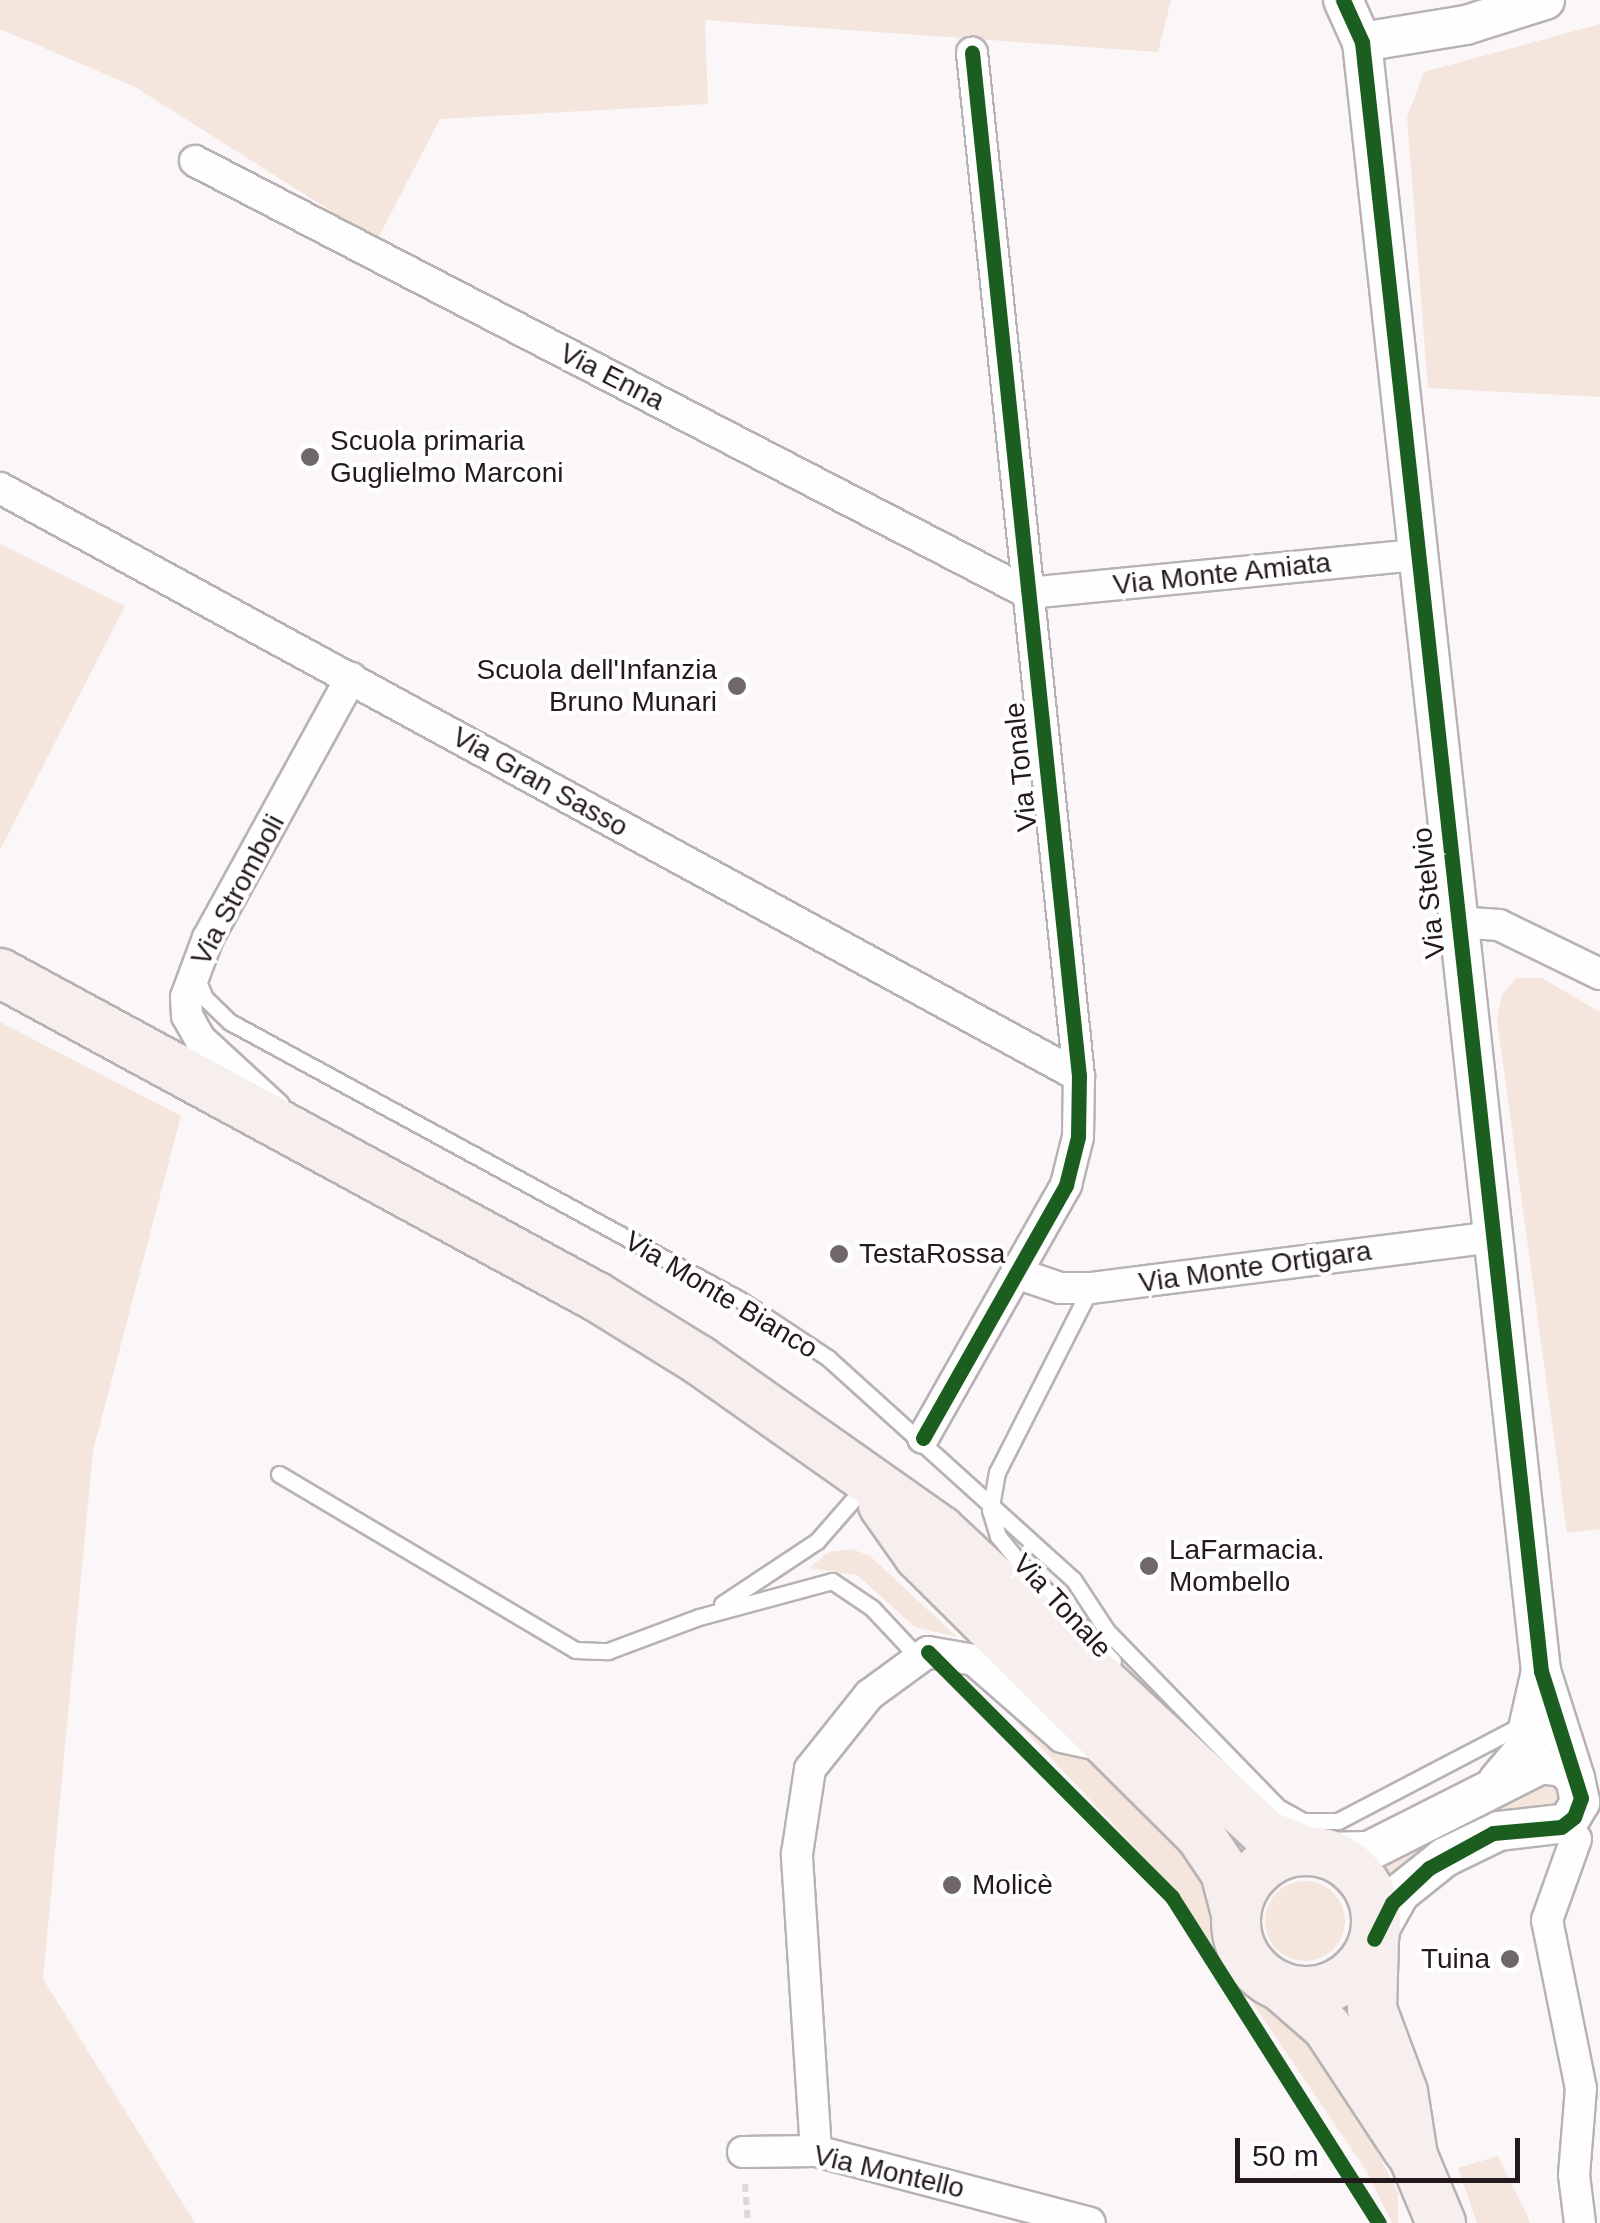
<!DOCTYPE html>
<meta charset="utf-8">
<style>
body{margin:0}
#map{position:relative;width:1600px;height:2223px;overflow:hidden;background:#fbf7f9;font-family:Helvetica,sans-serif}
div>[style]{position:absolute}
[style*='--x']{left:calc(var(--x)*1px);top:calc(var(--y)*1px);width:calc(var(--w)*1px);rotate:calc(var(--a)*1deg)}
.green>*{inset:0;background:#f4e5dd}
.round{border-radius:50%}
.path>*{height:6px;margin-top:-3px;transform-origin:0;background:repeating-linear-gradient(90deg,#dad8d9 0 8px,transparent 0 13px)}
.roads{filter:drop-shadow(2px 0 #b8b2b4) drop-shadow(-2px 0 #b8b2b4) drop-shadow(0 2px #b8b2b4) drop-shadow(0 -2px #b8b2b4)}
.service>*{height:15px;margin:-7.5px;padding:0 7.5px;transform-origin:7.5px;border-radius:7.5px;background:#fefefe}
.minor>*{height:30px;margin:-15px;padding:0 15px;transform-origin:15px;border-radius:15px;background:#fefefe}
.tertiary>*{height:38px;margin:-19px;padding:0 19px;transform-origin:19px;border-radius:19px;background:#fefefe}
.primary>*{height:48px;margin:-24px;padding:0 24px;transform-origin:24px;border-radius:24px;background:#f7efee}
.primary>.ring{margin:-24px;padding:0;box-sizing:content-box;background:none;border:48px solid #f7efee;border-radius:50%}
.cycleway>*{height:15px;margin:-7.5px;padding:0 7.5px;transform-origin:7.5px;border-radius:7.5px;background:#1b5e20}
.dots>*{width:28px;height:28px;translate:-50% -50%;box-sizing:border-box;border:5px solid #fff;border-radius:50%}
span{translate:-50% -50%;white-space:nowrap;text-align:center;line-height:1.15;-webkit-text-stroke:8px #fff;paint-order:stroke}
.street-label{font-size:28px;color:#241a1d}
.poi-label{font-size:28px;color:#241a1d}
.left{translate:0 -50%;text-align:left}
.right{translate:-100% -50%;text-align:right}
.scale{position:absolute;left:1235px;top:2138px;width:285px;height:45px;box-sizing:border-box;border:5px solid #241a1d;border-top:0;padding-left:12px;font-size:30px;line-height:35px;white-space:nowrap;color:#241a1d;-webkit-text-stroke:8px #fff;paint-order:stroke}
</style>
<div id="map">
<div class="green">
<i style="clip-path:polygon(0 0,1171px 0,1158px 52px,705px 20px,708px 104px,440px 119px,377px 240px,135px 87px,0 29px)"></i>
<i style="clip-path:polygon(1600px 24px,1600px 397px,1428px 388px,1407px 117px,1424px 72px)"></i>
<i style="clip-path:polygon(0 544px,125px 606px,0 850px)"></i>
<i style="clip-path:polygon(1516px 978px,1542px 978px,1600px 1012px,1600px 1529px,1567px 1533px,1497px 1020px,1502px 995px)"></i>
<i style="clip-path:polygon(0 1022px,181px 1116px,93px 1451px,43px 1979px,195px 2223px,0 2223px)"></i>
<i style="clip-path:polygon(852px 1549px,870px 1556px,957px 1637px,915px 1627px,857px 1575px,809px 1568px,829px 1552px)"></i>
<i style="clip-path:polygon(980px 1683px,1048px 1740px,1097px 1763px,1185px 1848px,1212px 1891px,1223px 1959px,1159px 1873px)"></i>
<i style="clip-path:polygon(1544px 1784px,1562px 1785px,1566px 1809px,1488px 1816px,1413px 1858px,1391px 1879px,1383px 1868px)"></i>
<i class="round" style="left:1265px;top:1881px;width:80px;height:80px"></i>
<i style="clip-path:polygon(1246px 1993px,1291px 2015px,1329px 2056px,1398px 2193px,1398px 2223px,1392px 2223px,1367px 2172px)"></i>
<i style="clip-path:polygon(1498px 2156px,1526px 2213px,1530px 2223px,1477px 2223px,1458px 2168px)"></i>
</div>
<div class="path">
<i style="--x:745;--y:2184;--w:39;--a:86"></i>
</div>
<div class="roads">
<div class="service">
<i style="--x:197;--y:979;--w:21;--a:67"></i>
<i style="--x:205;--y:998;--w:35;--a:44"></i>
<i style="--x:230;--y:1022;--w:579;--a:28.56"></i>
<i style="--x:739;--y:1299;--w:107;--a:33.5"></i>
<i style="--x:828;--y:1358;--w:330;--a:42.1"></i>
<i style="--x:1073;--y:1579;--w:62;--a:56.8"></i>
<i style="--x:1107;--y:1631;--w:245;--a:45.8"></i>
<i style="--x:1278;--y:1807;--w:29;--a:29"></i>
<i style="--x:1303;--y:1821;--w:35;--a:0"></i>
<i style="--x:1338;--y:1821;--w:213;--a:-27.6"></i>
<i style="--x:1090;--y:1289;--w:205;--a:116.9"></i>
<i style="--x:997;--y:1472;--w:39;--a:100"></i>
<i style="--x:990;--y:1510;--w:27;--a:73"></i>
<i style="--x:998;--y:1536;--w:32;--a:51"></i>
<i style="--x:1018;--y:1561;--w:138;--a:46.5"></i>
<i style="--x:279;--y:1474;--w:344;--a:30.7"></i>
<i style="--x:575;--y:1650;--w:33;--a:2"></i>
<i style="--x:608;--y:1651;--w:97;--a:-20.5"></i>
<i style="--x:699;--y:1617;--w:138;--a:-15.1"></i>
<i style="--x:832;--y:1581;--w:48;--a:34"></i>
<i style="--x:872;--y:1608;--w:66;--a:46.8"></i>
<i style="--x:722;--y:1604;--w:114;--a:-33.6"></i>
<i style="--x:817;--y:1541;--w:73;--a:-48.9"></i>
</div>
<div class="minor">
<i style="--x:195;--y:161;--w:938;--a:27.41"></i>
<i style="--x:1028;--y:593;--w:390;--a:-5.6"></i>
<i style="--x:0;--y:488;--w:1229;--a:28.59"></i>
<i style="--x:1457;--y:922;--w:42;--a:4.1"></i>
<i style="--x:1499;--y:925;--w:112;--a:25.9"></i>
<i style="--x:275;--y:1108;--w:102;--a:-137.4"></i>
<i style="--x:200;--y:1039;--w:26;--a:-119"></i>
<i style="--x:187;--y:1016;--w:19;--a:-93"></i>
<i style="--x:186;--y:997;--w:63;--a:-69.6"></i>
<i style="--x:208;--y:938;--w:297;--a:-61.2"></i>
<i style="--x:1019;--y:1274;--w:43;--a:18.9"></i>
<i style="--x:1060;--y:1288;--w:31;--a:0"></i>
<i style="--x:1091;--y:1288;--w:404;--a:-7.2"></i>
<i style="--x:923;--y:1438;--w:291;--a:-60.5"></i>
<i style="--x:1066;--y:1185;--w:49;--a:-76"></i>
<i style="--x:1078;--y:1137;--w:61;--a:-89.1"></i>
<i style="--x:1079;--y:1076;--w:1029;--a:-95.97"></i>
<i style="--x:1576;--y:1839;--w:86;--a:109.7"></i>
<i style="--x:1547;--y:1920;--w:171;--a:78.6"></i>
<i style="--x:1581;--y:2088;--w:87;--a:94.6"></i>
<i style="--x:1574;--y:2175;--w:48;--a:82.9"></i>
<i style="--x:816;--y:2151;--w:298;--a:-93.7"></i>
<i style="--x:797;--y:1854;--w:86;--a:-81.3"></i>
<i style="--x:810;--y:1769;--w:95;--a:-51.4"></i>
<i style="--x:869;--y:1695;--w:73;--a:-36.1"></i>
<i style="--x:928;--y:1652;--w:47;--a:9.9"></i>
<i style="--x:974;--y:1660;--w:117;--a:41.2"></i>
<i style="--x:1062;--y:1737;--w:46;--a:12.5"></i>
<i style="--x:743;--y:2152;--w:73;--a:-0.8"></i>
<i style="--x:816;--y:2151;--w:283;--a:14.7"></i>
</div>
<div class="tertiary">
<i style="--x:1343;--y:0;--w:46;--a:65.7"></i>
<i style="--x:1362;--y:42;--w:1639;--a:83.73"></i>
<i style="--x:1541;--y:1671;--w:112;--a:72.4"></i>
<i style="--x:1362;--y:42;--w:105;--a:-9.3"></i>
<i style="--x:1466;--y:25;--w:83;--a:-17.6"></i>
<i style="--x:1498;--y:1781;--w:39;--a:-50"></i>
<i style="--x:1523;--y:1751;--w:82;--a:-77.3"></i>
<i style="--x:1320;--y:1852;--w:49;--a:-1.2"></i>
<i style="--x:1369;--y:1851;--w:193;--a:-26.8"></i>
<i style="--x:1541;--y:1764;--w:22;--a:8"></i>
<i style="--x:1563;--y:1767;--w:16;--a:43"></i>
<i style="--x:1575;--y:1778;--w:25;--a:78"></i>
<i style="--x:1580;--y:1802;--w:24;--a:120"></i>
<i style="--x:1568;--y:1823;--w:69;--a:173.4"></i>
<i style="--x:1499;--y:1831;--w:60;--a:154.3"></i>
<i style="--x:1445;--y:1857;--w:58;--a:141.3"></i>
<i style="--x:1400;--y:1893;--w:53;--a:119.5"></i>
</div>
<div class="primary">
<i style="--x:0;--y:973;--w:679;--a:28.49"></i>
<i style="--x:597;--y:1297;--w:120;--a:31.7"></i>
<i style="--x:699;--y:1360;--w:295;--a:35.2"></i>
<i style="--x:940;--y:1530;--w:447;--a:43"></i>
<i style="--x:1267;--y:1835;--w:42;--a:22.3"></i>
<i style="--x:883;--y:1505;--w:62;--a:54.8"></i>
<i style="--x:919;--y:1556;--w:396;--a:44.8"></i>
<i style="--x:1200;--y:1835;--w:45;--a:56"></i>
<i style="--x:1225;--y:1872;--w:43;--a:75.3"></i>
<i class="ring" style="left:1236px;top:1851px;width:92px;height:92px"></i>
<i style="--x:1374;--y:1939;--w:70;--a:91.6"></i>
<i style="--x:1372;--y:2009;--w:89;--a:69.5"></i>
<i style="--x:1403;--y:2092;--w:65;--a:81.1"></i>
<i style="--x:1413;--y:2156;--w:73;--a:67.3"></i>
<i style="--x:1280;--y:1986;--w:62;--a:41.1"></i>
<i style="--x:1327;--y:2027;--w:147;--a:56.6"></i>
</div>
</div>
<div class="cycleway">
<i style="--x:1343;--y:0;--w:46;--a:65.7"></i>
<i style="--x:1362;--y:42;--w:1639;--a:83.73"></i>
<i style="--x:1541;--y:1671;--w:133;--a:72.5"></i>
<i style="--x:1581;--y:1798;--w:20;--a:110"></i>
<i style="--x:1574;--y:1817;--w:16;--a:142"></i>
<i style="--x:1561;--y:1827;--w:68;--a:175"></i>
<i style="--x:1493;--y:1833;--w:73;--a:151.3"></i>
<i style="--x:1429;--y:1868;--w:51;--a:136.6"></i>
<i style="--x:1392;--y:1903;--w:40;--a:116.6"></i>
<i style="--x:923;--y:1438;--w:291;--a:-60.5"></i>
<i style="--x:1066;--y:1185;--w:49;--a:-76"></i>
<i style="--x:1078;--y:1137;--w:61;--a:-89.1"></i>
<i style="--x:1079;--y:1076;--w:1029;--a:-95.97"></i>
<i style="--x:928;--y:1652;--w:346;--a:45.1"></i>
<i style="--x:1172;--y:1897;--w:386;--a:57.6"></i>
</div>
<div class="dots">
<i style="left:310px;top:457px;background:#6f676a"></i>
<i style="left:737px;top:686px;background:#6f676a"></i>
<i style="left:839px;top:1254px;background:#6f676a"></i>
<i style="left:1149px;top:1566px;background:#6f676a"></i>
<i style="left:952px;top:1885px;background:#6f676a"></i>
<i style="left:1510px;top:1959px;background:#6f676a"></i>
</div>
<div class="street-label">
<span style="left:612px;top:377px;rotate:27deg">Via Enna</span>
<span style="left:1222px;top:574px;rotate:-6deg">Via Monte Amiata</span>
<span style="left:1021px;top:767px;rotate:-96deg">Via Tonale</span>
<span style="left:540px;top:782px;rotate:29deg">Via Gran Sasso</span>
<span style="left:238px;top:890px;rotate:-62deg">Via Stromboli</span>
<span style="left:1429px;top:893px;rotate:-96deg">Via Stelvio</span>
<span style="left:1255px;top:1267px;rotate:-8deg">Via Monte Ortigara</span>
<span style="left:721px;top:1295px;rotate:31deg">Via Monte Bianco</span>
<span style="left:1062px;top:1606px;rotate:47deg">Via Tonale</span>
<span style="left:889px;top:2172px;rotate:13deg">Via Montello</span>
</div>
<div class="poi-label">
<span class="left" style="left:330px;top:457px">Scuola primaria<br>Guglielmo Marconi</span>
<span class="right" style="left:717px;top:686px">Scuola dell'Infanzia<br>Bruno Munari</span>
<span class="left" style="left:859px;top:1254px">TestaRossa</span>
<span class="left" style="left:1169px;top:1566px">LaFarmacia.<br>Mombello</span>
<span class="left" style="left:972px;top:1885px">Molicè</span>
<span class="right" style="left:1490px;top:1959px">Tuina</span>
</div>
<div class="scale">50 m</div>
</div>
